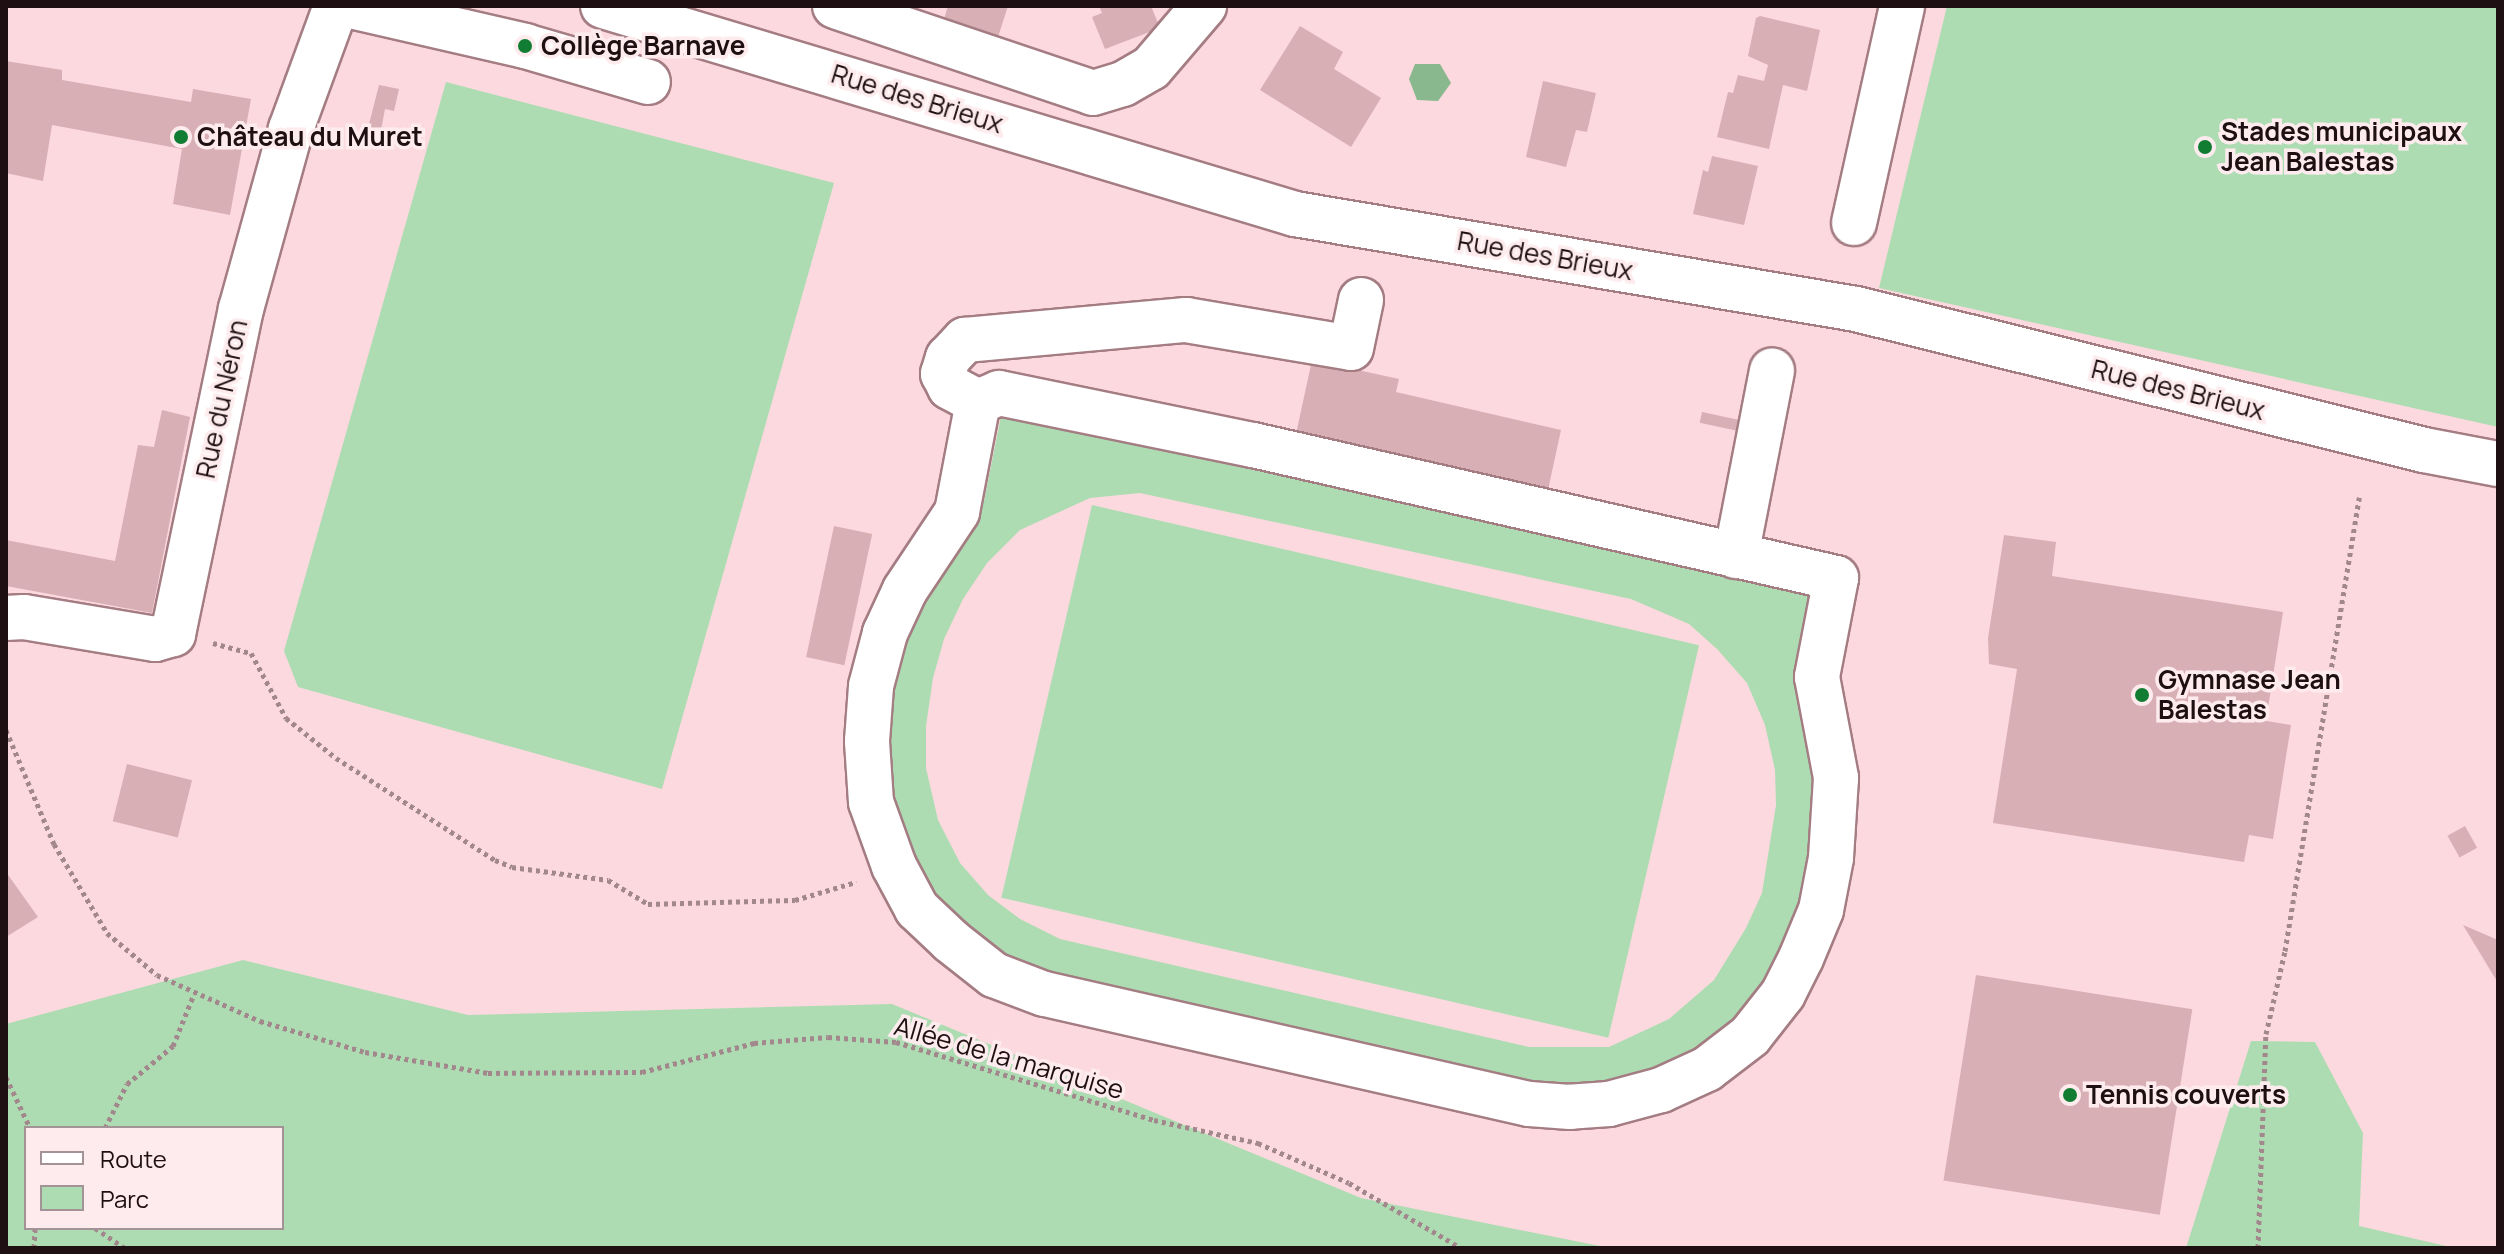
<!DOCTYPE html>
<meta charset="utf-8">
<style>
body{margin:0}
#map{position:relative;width:2504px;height:1254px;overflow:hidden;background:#fcd9de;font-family:Manrope,sans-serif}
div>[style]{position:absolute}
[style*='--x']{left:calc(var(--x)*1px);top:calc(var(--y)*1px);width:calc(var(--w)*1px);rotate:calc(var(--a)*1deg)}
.green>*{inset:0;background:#addcb2;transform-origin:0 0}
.water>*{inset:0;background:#89b88e}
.building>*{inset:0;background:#d8afb5;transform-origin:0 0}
.path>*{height:5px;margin-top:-2.5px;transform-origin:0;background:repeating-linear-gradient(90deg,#a2888c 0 4px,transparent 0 8px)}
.roads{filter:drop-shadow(2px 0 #a47d83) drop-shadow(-2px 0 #a47d83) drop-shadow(0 2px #a47d83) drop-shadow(0 -2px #a47d83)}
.minor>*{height:44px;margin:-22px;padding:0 22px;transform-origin:22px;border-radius:22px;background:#fff}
.dots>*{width:22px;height:22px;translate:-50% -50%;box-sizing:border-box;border:4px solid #fdebee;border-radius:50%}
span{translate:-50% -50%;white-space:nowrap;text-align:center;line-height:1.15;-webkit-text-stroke:7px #fdebee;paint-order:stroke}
.poi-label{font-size:26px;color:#1d0f12;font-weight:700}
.left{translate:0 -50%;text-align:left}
.street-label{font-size:26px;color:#1d0f12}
.frame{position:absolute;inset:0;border:8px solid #1d0f12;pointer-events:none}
.legend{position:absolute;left:24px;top:1126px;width:260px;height:104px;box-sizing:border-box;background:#fdebee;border:2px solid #a39396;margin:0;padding:10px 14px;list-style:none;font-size:24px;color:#1d0f12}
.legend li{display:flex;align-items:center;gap:16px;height:40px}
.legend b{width:40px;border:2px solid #a39396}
</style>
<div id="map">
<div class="green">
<i style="clip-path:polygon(1947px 6px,2498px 6px,2498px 427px,1879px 288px)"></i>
<i style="clip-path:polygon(446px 82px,834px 183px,662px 789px,298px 687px,284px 651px)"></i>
<i style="clip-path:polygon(evenodd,1003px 406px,1822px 588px,1823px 840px,1771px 990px,1687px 1069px,1567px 1097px,1049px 986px,944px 917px,896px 838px,879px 710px,936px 557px,984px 501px,1003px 406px,1140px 493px,1631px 599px,1689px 624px,1717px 649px,1747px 683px,1765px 725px,1775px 770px,1776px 805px,1762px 893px,1746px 928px,1714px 980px,1669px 1019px,1609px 1047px,1529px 1047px,1060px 939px,1020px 919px,988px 895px,960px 863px,938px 820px,926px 768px,926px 726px,933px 678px,944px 639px,963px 599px,987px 563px,1020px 530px,1090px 498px,1140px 493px)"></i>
<i style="left:1092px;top:505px;width:623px;height:403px;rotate:13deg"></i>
<i style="clip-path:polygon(evenodd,243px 960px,468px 1015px,892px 1004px,1361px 1198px,1610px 1248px,6px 1248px,6px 1024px,243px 960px,282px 1128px,282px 1228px,26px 1228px,26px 1128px,282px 1128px)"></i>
<i style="clip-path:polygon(2251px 1041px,2315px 1042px,2363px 1133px,2359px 1226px,2455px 1248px,2186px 1248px)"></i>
</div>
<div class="water">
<i style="clip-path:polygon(1415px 64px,1440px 64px,1451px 83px,1438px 101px,1417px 100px,1409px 79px)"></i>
</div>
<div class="building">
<i style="clip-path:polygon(948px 6px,1008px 6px,998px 37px,944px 19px)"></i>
<i style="clip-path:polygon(1099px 6px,1151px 6px,1160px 28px,1105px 49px,1092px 17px,1102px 13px)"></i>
<i style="clip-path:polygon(1760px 16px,1820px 30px,1807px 91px,1783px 85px,1769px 149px,1717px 137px,1728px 92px,1733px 93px,1738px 75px,1764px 81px,1768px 65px,1748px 56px,1756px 18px)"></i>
<i style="clip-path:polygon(1300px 26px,1343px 52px,1334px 69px,1381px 98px,1351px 147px,1260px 90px)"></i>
<i style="clip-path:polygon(6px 61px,62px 70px,62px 80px,191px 102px,193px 89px,251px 99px,230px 215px,173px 204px,182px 149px,52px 125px,43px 181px,6px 173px)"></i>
<i style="clip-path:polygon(1543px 81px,1596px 93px,1587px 132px,1576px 130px,1566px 167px,1526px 157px)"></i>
<i style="clip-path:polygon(379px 85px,399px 89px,394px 111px,385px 109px,381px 130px,368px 128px)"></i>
<i style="clip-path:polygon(1712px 156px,1758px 166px,1744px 225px,1693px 214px,1703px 170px,1708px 172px)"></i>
<i style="clip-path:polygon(1312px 360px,1399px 379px,1396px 392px,1561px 430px,1548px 490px,1296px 434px)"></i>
<i style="clip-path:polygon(162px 410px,190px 417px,152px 613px,6px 586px,6px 540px,115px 561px,138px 445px,154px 447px)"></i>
<i style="left:1702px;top:412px;width:50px;height:11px;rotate:12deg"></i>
<i style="left:834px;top:526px;width:39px;height:134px;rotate:12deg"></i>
<i style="clip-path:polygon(2004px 535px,2056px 542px,2052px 576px,2283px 612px,2266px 721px,2291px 725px,2273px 839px,2249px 835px,2244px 862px,1993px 823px,2017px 669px,1989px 664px,1988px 638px)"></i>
<i style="left:127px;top:764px;width:67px;height:59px;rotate:14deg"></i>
<i style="left:2465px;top:826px;width:25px;height:20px;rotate:61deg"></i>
<i style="clip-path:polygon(6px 872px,38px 917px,6px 937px)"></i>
<i style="clip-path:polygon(2463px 925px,2498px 940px,2498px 983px)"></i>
<i style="left:1976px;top:975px;width:219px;height:208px;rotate:9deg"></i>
</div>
<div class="path">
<i style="--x:213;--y:643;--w:39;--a:15"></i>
<i style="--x:251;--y:653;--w:74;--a:61.7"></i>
<i style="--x:286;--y:718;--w:64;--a:38.7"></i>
<i style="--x:336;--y:758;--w:189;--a:32.7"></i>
<i style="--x:495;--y:860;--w:18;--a:22"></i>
<i style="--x:512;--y:867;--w:97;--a:7.7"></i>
<i style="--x:608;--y:880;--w:47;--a:31"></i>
<i style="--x:648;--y:904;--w:147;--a:-1.6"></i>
<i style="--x:795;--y:900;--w:64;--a:-16.4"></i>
<i style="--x:6;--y:730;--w:124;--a:67.2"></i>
<i style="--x:54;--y:844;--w:104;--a:59.2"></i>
<i style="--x:107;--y:933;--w:65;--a:40"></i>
<i style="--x:157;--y:975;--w:113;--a:24.1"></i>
<i style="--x:260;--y:1021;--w:109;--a:16.4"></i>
<i style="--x:365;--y:1052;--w:125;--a:9.7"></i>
<i style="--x:488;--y:1073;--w:154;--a:-0.4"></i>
<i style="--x:642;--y:1072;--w:116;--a:-14.5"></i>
<i style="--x:754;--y:1043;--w:74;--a:-4.6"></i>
<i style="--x:828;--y:1037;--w:68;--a:4.2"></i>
<i style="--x:896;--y:1042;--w:270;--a:16.8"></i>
<i style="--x:1154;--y:1120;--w:107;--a:12.5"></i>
<i style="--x:1258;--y:1143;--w:99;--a:23.7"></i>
<i style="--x:1349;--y:1183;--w:129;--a:30.1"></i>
<i style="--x:6;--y:1077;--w:56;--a:64.8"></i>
<i style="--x:105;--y:1128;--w:49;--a:-63.4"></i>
<i style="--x:127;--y:1084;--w:60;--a:-39.6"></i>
<i style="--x:173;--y:1046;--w:56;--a:-68"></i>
<i style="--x:95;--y:1228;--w:36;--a:34"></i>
<i style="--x:34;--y:1248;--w:20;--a:-87"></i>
<i style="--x:2258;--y:1248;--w:214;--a:-87.9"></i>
<i style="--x:2266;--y:1034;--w:85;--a:-77.1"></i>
<i style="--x:2285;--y:951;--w:460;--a:-80.7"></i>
</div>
<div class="roads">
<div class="minor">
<i style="--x:351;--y:6;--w:179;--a:12.9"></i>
<i style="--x:525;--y:46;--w:128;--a:16.3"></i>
<i style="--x:603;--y:6;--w:723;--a:16.73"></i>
<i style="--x:1295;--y:214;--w:569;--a:9.61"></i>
<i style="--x:1856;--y:309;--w:585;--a:13.94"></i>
<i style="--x:2424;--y:450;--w:75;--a:10.7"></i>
<i style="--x:835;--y:6;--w:272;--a:18.6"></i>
<i style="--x:1093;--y:93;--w:31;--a:-17"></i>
<i style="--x:1123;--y:84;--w:32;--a:-30"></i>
<i style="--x:1151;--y:68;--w:82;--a:-49.5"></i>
<i style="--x:1854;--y:223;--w:222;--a:-77.5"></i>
<i style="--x:999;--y:393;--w:259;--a:11.6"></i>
<i style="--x:1253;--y:445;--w:598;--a:12.85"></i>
<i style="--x:1836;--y:578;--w:101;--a:100.9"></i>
<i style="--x:1817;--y:677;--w:103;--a:79.3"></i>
<i style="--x:1836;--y:778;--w:80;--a:93.6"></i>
<i style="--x:1831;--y:858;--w:53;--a:100.9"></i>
<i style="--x:1821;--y:910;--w:52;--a:112.6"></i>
<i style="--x:1801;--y:958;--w:40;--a:116.6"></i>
<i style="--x:1783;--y:994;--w:53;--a:128.2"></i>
<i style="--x:1750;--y:1036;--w:54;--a:142.5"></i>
<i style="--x:1707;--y:1069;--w:51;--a:155.5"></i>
<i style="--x:1661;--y:1090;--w:54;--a:164.9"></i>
<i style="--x:1609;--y:1104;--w:39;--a:176"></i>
<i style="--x:1570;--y:1107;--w:41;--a:-175.8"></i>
<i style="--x:1529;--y:1104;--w:497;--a:-167.2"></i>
<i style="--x:1044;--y:994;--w:53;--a:-159.2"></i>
<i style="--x:994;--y:975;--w:55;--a:-141.7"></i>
<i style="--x:951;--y:941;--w:47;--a:-136.7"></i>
<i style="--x:917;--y:909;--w:49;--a:-118.1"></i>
<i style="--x:894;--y:866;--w:68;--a:-109.8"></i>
<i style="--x:871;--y:802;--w:61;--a:-93.8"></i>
<i style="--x:867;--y:741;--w:55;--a:-85.8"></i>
<i style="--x:871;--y:686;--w:55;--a:-75.2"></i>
<i style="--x:885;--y:633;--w:47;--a:-65.1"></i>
<i style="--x:905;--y:590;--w:94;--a:-56.3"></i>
<i style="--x:957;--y:512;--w:112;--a:-79.2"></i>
<i style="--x:978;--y:402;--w:23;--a:-23"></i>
<i style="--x:978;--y:402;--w:32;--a:-152"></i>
<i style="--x:950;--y:387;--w:15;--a:-118"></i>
<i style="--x:943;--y:374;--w:17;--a:-73"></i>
<i style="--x:948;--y:358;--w:25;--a:-47"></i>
<i style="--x:965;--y:340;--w:222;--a:-5.2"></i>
<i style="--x:1186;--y:320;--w:167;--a:9.6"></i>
<i style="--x:1351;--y:348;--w:49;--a:-78.2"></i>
<i style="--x:1736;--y:556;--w:189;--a:-79"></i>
<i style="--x:6;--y:618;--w:18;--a:-3"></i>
<i style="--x:24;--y:617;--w:133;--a:9.5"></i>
<i style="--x:155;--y:639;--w:19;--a:-16"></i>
<i style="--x:173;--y:634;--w:332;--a:-78.2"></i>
<i style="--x:241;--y:309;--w:187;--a:-74.5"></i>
<i style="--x:291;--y:129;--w:131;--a:-69.9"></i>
</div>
</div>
<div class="dots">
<i style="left:525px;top:46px;background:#107d33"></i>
<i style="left:181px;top:137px;background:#107d33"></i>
<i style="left:2205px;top:147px;background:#107d33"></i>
<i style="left:2142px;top:695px;background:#107d33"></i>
<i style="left:2070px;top:1095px;background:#107d33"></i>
</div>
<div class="poi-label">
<span class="left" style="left:541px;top:46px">Collège Barnave</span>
<span class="left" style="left:2221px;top:147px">Stades municipaux<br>Jean Balestas</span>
<span class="left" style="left:197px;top:137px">Château du Muret</span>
<span class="left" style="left:2158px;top:695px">Gymnase Jean<br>Balestas</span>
<span class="left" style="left:2086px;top:1095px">Tennis couverts</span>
</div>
<div class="street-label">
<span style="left:917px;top:99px;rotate:17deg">Rue des Brieux</span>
<span style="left:1545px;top:256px;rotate:10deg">Rue des Brieux</span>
<span style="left:2178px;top:390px;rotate:14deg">Rue des Brieux</span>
<span style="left:222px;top:399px;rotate:-78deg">Rue du Néron</span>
<span style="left:1009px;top:1058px;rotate:16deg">Allée de la marquise</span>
</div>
<div class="frame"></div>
<ul class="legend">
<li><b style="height:10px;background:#fff"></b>Route</li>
<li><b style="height:22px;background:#addcb2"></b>Parc</li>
</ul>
</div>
